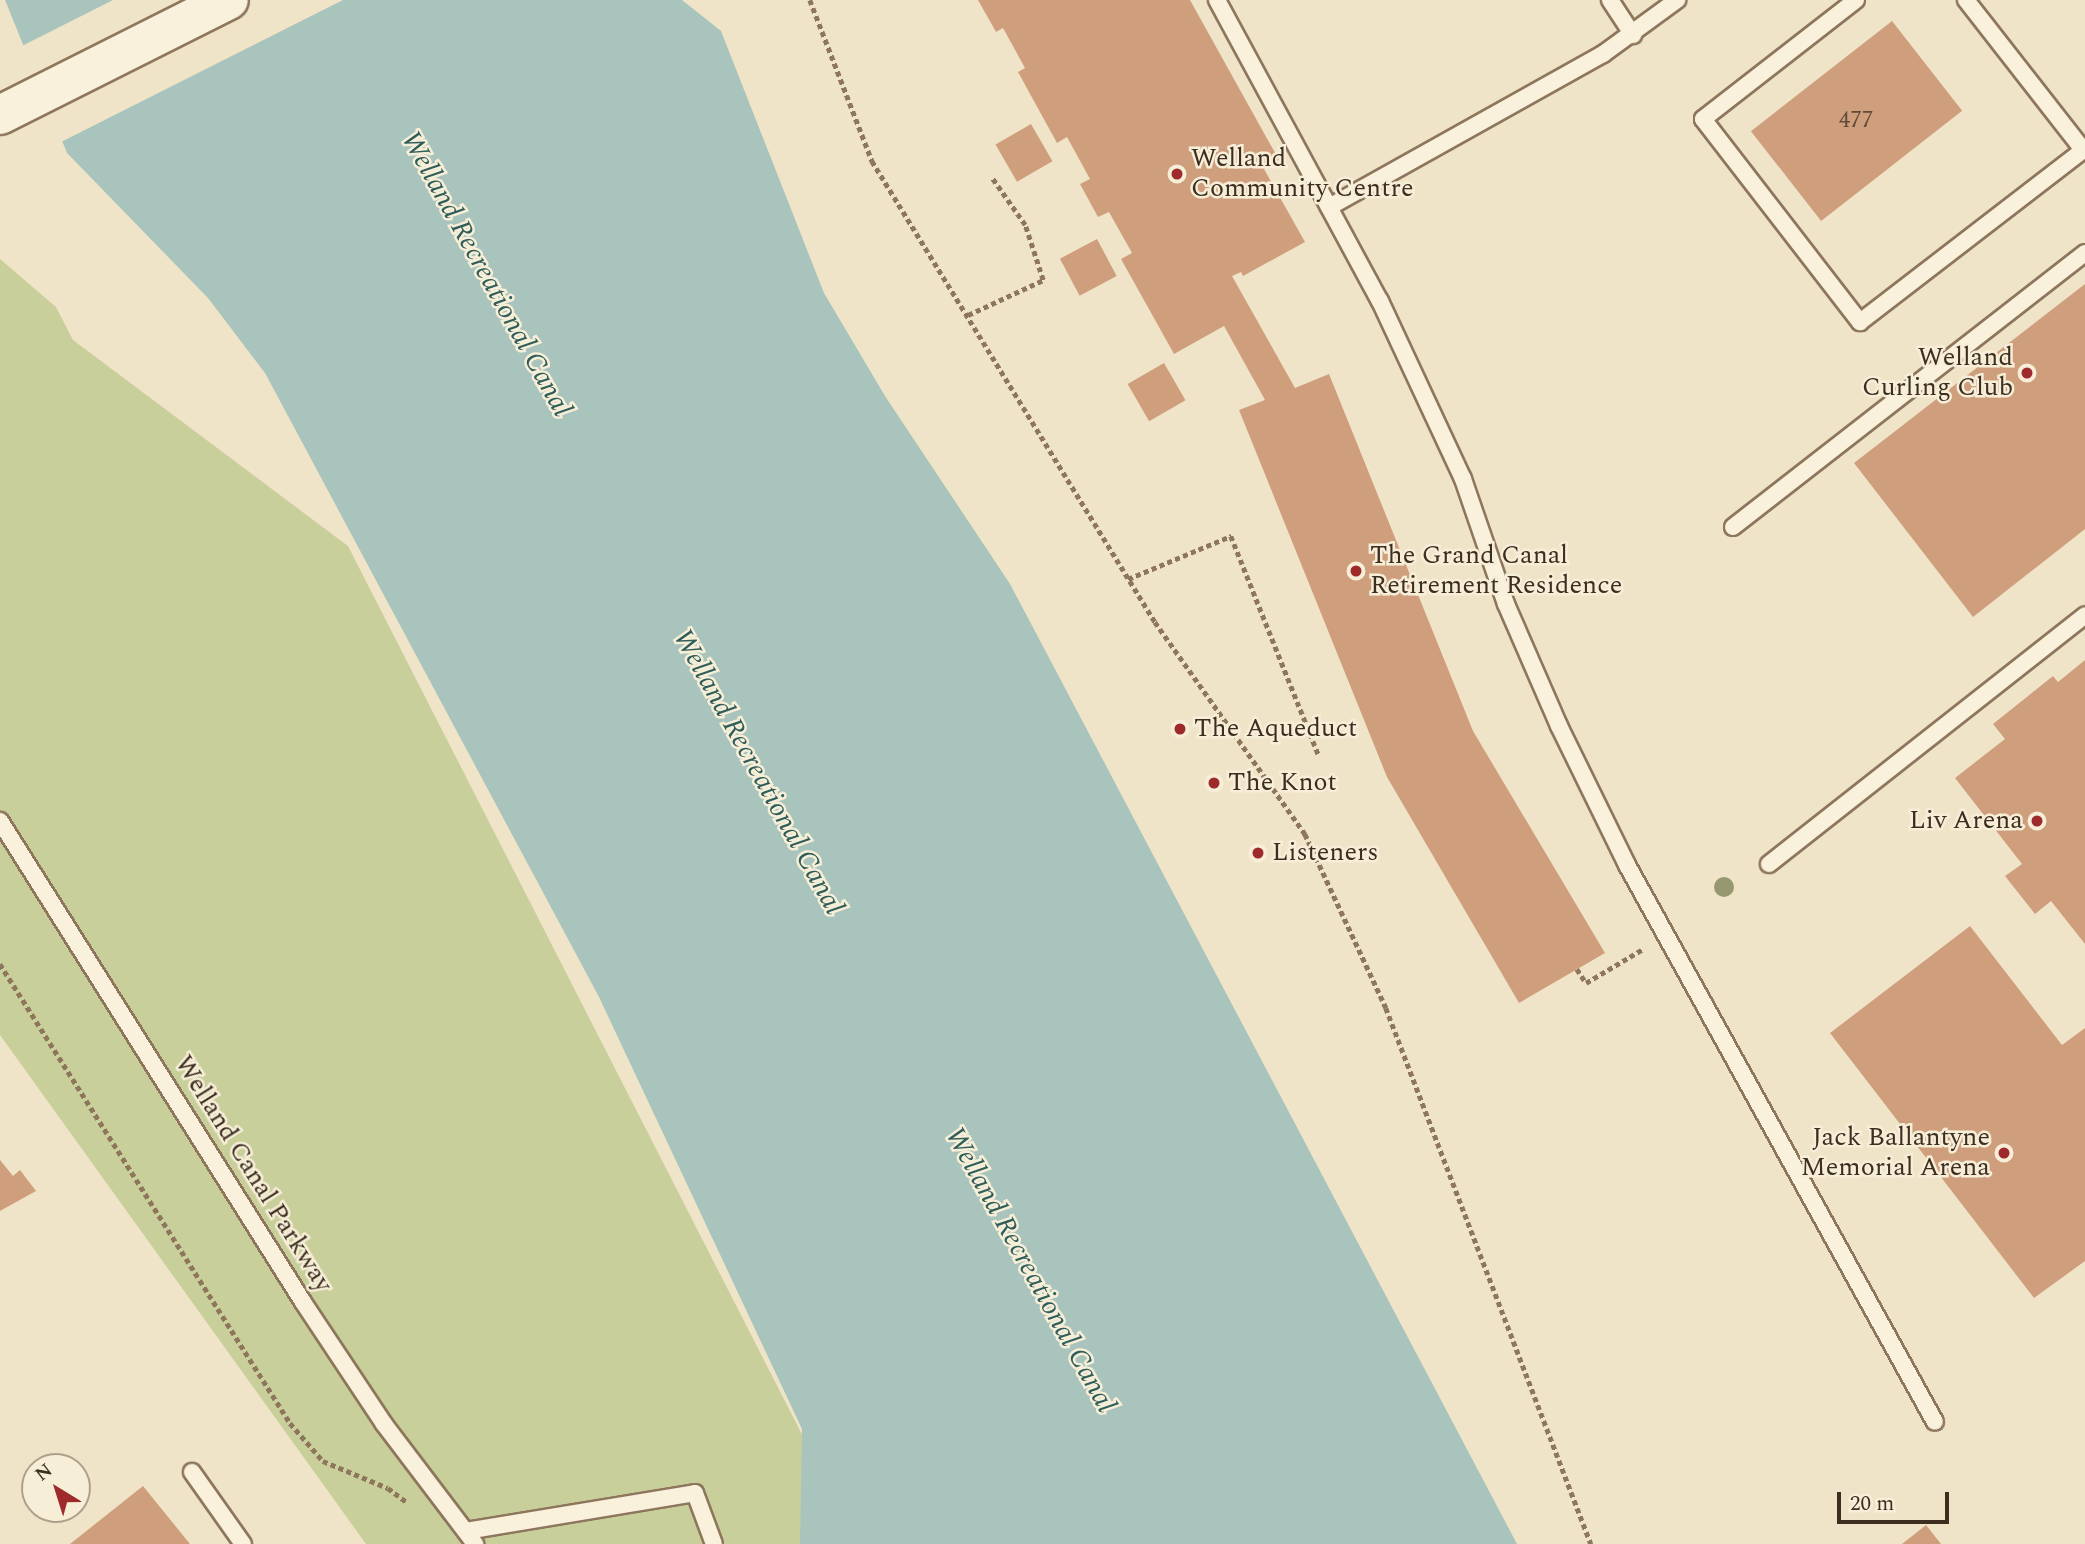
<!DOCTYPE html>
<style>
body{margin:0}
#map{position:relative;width:2085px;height:1544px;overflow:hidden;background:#f0e4c8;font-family:Spectral,serif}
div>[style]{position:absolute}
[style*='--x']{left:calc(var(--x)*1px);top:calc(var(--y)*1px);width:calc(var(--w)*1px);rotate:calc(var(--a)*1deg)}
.green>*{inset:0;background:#c9cf9b}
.water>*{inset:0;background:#a9c4bc}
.pier>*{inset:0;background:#f0e4c8}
.building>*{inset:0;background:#cf9f7d;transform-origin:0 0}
.path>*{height:4.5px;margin-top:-2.25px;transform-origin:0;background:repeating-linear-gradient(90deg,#8d765c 0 5px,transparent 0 8.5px)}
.roads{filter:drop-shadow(2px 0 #8d765c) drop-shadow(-2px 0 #8d765c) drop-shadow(0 2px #8d765c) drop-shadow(0 -2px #8d765c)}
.service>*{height:16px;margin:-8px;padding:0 8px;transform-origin:8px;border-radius:8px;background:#faf1dc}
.secondary>*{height:38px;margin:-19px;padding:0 19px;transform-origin:19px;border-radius:19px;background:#faf1dc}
.trees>*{width:20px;height:20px;margin:-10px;border-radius:50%;background:#96986f}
.dots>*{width:19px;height:19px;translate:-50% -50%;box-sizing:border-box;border:4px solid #f7eed8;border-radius:50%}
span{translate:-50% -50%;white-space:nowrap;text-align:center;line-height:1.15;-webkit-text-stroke:5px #f7eed8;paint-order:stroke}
.number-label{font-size:23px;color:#624a37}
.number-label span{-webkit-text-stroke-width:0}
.poi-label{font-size:26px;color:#3d2e20}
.left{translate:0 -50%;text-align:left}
.right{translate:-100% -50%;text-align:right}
.street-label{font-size:26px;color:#3d2e20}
.water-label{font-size:28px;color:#2f5d5a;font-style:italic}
.north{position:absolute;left:21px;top:1453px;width:70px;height:70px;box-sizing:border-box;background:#f7eed8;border:2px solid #ada18e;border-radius:50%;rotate:322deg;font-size:19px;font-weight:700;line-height:28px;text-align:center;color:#3d2e20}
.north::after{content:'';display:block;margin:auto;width:24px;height:32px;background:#9e2a2b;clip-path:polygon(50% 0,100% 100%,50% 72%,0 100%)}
.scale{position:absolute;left:1837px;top:1492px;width:112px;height:32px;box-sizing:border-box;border:4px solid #3d2e20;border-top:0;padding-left:9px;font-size:21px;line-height:24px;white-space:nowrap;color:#3d2e20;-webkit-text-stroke:5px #f7eed8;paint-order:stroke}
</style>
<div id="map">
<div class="green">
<i style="clip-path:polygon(0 259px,56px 307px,73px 340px,348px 546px,858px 1544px,366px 1544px,0 1035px)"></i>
</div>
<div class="water">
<i style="clip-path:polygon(5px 0,682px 0,721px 31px,824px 293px,885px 396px,1010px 584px,1517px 1544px,800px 1544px,802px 1429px,599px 997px,265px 373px,208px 298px,67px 153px)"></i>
</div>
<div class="pier">
<i style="clip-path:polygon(113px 0,343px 0,59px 143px,20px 47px)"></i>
</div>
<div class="building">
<i style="clip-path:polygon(978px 0,1190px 0,1279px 160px,1264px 169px,1305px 242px,1243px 276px,1241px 272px,1232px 276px,1295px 388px,1329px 374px,1473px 731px,1605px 953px,1519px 1003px,1387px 777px,1239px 410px,1265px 400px,1224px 326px,1174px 354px,1121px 259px,1132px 253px,1109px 212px,1098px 217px,1080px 184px,1090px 179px,1067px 137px,1057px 143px,1018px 72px,1025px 68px,1003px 28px,996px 32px)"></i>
<i style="left:1892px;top:21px;width:114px;height:179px;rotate:52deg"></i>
<i style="left:1031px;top:124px;width:43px;height:41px;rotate:60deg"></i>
<i style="left:1097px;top:239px;width:42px;height:42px;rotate:62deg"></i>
<i style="clip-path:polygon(2085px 284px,2085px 529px,1973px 617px,1854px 463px)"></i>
<i style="left:1164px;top:363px;width:43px;height:42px;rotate:60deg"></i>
<i style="clip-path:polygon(2085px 660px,2085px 944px,2051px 901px,2035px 914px,2005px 876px,2022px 864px,1955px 778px,2005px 739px,1993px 724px,2053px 676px,2058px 682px)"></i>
<i style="clip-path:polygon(1970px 926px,2062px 1045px,2085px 1028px,2085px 1261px,2034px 1298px,1830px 1033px)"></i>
<i style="clip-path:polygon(0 1160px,13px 1176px,20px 1170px,36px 1191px,0 1211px)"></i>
<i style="clip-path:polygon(143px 1486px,190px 1544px,70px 1544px)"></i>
<i style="clip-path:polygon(1926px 1525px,1941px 1544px,1902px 1544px)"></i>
</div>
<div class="path">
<i style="--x:810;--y:0;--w:173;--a:68.9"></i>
<i style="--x:872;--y:161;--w:541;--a:58.45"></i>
<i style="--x:1155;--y:622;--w:260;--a:54.7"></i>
<i style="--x:1305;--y:834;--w:192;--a:65"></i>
<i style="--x:1386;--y:1008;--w:574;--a:69.07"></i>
<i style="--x:968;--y:315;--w:83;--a:-25"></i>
<i style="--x:1043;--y:280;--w:58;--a:-108.1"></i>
<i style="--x:1025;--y:225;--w:57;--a:-125.1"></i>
<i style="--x:1128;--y:579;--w:112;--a:-22.7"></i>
<i style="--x:1231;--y:536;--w:237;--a:68.2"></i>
<i style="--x:0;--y:964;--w:543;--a:57.71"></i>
<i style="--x:290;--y:1423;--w:50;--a:49"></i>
<i style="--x:323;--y:1461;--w:70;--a:22.6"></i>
<i style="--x:388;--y:1488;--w:25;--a:37"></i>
<i style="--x:1577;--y:969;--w:17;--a:57"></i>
<i style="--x:1586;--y:983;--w:66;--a:-30.8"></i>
</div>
<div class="roads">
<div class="service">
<i style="--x:1217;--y:0;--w:342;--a:61.6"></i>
<i style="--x:1380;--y:301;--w:196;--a:65"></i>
<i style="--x:1463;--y:479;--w:132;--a:71"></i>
<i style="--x:1506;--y:604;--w:133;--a:66.5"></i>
<i style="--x:1559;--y:726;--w:155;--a:63.9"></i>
<i style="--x:1627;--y:865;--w:636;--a:61.06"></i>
<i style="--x:1610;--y:0;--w:42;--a:56.7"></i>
<i style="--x:1856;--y:0;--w:194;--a:142.1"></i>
<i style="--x:1703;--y:119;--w:257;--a:52.3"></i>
<i style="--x:1860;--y:322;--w:284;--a:-37.6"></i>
<i style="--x:1966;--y:0;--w:190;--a:52"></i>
<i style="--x:1329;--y:207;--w:314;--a:-29.2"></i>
<i style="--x:1603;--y:54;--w:92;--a:-36.1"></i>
<i style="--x:1733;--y:527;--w:446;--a:-37.9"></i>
<i style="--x:0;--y:821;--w:568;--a:57.79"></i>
<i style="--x:303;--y:1302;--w:146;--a:56.4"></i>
<i style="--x:384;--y:1424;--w:151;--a:52.8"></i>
<i style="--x:1769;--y:864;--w:402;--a:-38.2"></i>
<i style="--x:192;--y:1472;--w:88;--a:54.7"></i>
<i style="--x:466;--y:1531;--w:232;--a:-9.4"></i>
<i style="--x:695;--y:1493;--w:54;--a:69.6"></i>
</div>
<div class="secondary">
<i style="--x:0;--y:115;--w:256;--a:-26.7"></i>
</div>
</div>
<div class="trees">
<i style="left:1724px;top:887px"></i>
</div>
<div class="dots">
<i style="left:1177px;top:174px;background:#9e2a2b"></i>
<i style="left:2027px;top:373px;background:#9e2a2b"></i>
<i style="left:1356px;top:571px;background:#9e2a2b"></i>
<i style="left:1180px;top:729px;background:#9e2a2b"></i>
<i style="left:1214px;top:783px;background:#9e2a2b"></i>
<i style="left:2037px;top:821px;background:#9e2a2b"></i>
<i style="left:1258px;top:853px;background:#9e2a2b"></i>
<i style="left:2004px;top:1153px;background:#9e2a2b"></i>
</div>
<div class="number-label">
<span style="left:1856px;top:121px">477</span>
</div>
<div class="poi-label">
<span class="left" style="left:1191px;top:174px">Welland<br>Community Centre</span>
<span class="right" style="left:2013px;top:373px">Welland<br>Curling Club</span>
<span class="left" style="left:1370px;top:571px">The Grand Canal<br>Retirement Residence</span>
<span class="left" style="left:1194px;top:729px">The Aqueduct</span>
<span class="left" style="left:1228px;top:783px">The Knot</span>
<span class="right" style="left:2023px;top:821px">Liv Arena</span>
<span class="left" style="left:1272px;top:853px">Listeners</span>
<span class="right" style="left:1990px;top:1153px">Jack Ballantyne<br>Memorial Arena</span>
</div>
<div class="street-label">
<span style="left:253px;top:1174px;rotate:58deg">Welland Canal Parkway</span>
</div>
<div class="water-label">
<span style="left:486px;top:274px;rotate:61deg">Welland Recreational Canal</span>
<span style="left:758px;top:772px;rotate:61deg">Welland Recreational Canal</span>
<span style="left:1030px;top:1270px;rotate:61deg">Welland Recreational Canal</span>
</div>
<div class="north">N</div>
<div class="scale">20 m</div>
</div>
